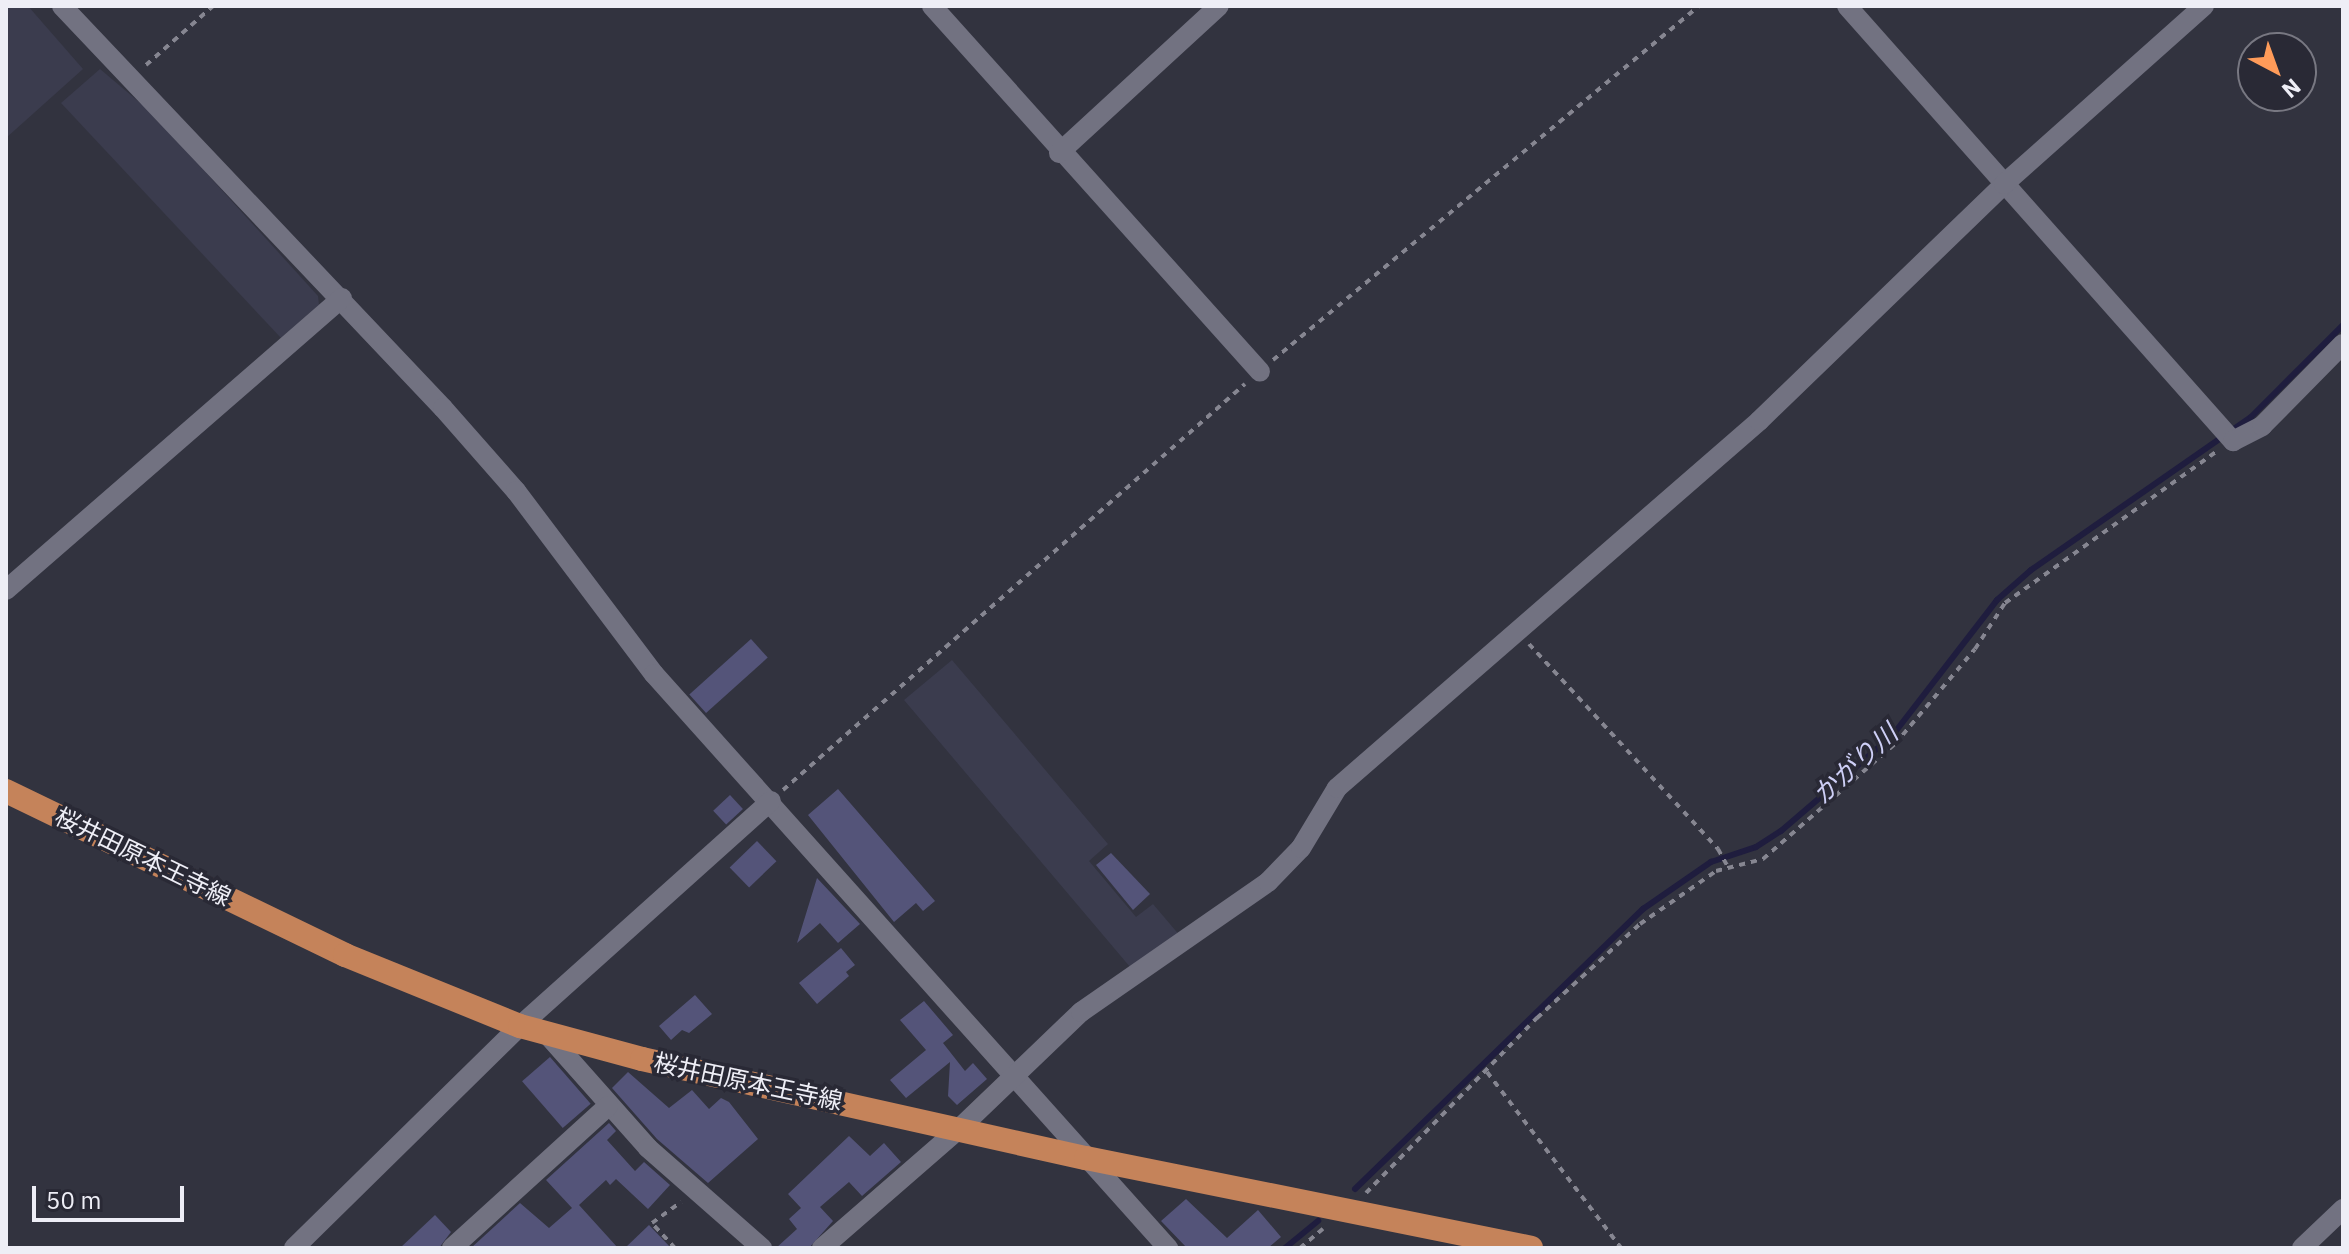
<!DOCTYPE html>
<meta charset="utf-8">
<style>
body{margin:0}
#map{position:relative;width:2349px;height:1254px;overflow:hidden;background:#32333f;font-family:"IBM Plex Sans","Noto Sans JP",sans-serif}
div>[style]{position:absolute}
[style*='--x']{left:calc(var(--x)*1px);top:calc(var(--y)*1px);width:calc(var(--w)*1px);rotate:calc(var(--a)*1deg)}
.built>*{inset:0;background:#3b3c4e}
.stream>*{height:6px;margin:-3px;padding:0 3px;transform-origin:3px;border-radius:3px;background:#1f1d3e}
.building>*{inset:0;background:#545479;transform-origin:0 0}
.path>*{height:4px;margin-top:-2px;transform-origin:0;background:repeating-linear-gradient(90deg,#868691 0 6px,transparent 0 12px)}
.minor>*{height:20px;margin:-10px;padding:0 10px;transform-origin:10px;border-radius:10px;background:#727281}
.major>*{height:24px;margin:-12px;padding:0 12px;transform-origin:12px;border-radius:12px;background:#c5835a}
span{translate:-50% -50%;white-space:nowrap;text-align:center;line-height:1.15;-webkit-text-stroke:7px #292935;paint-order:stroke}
.street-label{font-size:24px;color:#eeeef6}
.water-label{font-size:26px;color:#cecff6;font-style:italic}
.frame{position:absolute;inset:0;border:8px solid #eeeef6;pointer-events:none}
.north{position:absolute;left:2237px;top:32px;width:80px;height:80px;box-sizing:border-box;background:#292935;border:2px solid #787882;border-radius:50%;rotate:139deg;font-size:22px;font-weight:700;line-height:32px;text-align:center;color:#eeeef6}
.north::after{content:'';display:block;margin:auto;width:28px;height:36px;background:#ff9b59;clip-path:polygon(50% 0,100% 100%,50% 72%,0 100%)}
.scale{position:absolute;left:32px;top:1186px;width:152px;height:36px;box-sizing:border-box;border:4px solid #eeeef6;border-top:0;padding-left:10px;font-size:24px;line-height:28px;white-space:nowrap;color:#eeeef6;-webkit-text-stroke:6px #292935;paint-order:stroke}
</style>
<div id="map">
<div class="built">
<i style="clip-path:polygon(6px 6px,28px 6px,83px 69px,6px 138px)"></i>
<i style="clip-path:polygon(100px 69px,152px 113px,318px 296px,319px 305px,281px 338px,61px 103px)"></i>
<i style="clip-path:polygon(952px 660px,1108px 844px,1089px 861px,1136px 917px,1153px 904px,1181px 937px,1136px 974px,904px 700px)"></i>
</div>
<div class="stream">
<i style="--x:1355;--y:1189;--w:402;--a:-44.2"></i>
<i style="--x:1643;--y:909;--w:83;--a:-34.7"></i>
<i style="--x:1711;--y:862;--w:47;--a:-18.4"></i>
<i style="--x:1756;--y:847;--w:30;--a:-33"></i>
<i style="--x:1781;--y:831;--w:146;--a:-40.6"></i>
<i style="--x:1892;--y:736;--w:172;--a:-52.3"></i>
<i style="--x:1997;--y:600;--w:45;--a:-41.4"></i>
<i style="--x:2031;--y:570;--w:268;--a:-34.8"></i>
<i style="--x:2251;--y:417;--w:130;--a:-45"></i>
<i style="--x:1285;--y:1248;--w:43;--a:-39.3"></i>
</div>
<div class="building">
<i style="left:751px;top:639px;width:25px;height:83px;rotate:48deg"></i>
<i style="clip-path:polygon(838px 789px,935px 901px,923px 911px,916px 903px,894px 922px,808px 815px)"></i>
<i style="left:730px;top:795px;width:19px;height:23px;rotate:47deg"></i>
<i style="left:757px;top:841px;width:28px;height:38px;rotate:46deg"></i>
<i style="clip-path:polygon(1111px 853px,1150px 894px,1133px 910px,1096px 865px)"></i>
<i style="clip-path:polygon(817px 878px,860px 924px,838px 943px,820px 923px,797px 943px)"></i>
<i style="clip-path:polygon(841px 948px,855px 965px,846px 972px,849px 976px,817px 1004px,799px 983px)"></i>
<i style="clip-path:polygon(695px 995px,712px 1014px,689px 1033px,682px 1030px,671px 1040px,659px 1026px)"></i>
<i style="clip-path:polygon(924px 1001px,953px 1035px,943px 1043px,965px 1071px,973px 1063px,987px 1079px,957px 1105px,948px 1096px,950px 1062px,906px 1098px,890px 1080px,926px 1050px,900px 1020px)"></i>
<i style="left:550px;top:1057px;width:62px;height:37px;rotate:49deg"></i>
<i style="clip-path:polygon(628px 1072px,669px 1108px,692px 1090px,709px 1109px,721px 1098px,729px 1102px,758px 1139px,708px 1183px,657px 1139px,612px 1088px)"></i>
<i style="clip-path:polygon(609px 1123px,616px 1131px,607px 1140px,635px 1171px,644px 1162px,670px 1185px,648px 1209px,616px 1179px,610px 1185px,606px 1180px,579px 1205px,618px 1248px,471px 1248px,520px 1203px,549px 1228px,572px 1208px,546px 1180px)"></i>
<i style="clip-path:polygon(849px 1136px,870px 1156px,884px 1143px,901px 1162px,862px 1196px,849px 1182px,820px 1207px,833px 1221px,809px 1248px,776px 1248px,797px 1229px,789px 1219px,801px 1208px,788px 1194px)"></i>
<i style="clip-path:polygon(1186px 1199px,1227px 1238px,1258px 1210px,1281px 1237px,1268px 1248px,1187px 1248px,1161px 1221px)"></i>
<i style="clip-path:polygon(435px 1215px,451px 1232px,439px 1248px,400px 1248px)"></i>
<i style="clip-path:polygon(649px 1225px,671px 1248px,625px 1248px)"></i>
</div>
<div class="path">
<i style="--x:146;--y:65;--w:89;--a:-41.4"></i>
<i style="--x:1273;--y:360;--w:554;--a:-39.73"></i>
<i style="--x:1529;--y:644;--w:279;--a:47.3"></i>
<i style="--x:1718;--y:849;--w:23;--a:61"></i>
<i style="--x:783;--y:790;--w:615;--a:-41.31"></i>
<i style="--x:1487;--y:1072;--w:221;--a:52.7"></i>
<i style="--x:1366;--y:1193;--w:245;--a:-45.7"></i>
<i style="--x:1537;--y:1018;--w:139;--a:-42.4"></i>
<i style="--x:1640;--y:924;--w:93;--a:-34.9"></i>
<i style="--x:1716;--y:871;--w:49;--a:-14.3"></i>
<i style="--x:1763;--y:859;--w:175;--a:-41.1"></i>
<i style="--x:1895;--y:744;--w:124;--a:-49.9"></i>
<i style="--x:1975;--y:649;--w:55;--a:-56.9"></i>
<i style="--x:2005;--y:603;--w:259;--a:-35.6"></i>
<i style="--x:675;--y:1248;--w:34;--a:-133"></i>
<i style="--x:652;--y:1223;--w:36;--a:-36"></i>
<i style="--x:1300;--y:1248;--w:30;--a:-40"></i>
</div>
<div class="minor">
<i style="--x:62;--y:6;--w:554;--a:46.54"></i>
<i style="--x:443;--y:408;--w:111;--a:48.7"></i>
<i style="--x:516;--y:491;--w:229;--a:53"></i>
<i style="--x:654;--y:674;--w:771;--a:48.16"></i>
<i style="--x:932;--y:6;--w:491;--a:48.1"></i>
<i style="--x:1847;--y:6;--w:582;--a:48.42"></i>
<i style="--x:2233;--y:441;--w:33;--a:-27"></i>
<i style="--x:2262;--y:426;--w:115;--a:-45.4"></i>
<i style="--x:1059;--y:153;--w:217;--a:-42.6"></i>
<i style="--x:6;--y:590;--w:445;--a:-41"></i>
<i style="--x:546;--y:1033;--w:154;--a:48.4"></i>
<i style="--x:648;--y:1148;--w:152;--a:41.3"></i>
<i style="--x:294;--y:1248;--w:317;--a:-44.5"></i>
<i style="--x:520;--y:1026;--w:337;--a:-41.9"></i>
<i style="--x:452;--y:1248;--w:211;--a:-42.3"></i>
<i style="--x:822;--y:1248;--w:184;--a:-41"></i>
<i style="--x:961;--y:1127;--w:166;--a:-43.8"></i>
<i style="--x:1081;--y:1012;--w:228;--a:-34.8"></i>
<i style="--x:1268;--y:882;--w:47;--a:-45.9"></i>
<i style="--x:1301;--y:848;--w:70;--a:-59"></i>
<i style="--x:1337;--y:788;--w:559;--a:-41.01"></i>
<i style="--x:1759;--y:421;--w:341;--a:-44"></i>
<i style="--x:2004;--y:184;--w:268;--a:-41.7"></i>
<i style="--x:2302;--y:1248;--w:57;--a:-43.6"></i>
</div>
<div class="major">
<i style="--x:6;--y:791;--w:377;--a:25.8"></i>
<i style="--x:345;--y:955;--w:189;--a:22.1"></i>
<i style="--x:520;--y:1026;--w:126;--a:15.1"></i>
<i style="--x:642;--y:1059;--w:455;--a:12.6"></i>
<i style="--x:1086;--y:1158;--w:454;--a:11.4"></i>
</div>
<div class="street-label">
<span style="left:143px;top:857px;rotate:26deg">桜井田原本王寺線</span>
<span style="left:748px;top:1082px;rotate:12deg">桜井田原本王寺線</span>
</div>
<div class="water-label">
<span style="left:1855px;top:764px;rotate:-42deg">かがり川</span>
</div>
<div class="frame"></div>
<div class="north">N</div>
<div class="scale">50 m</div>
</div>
